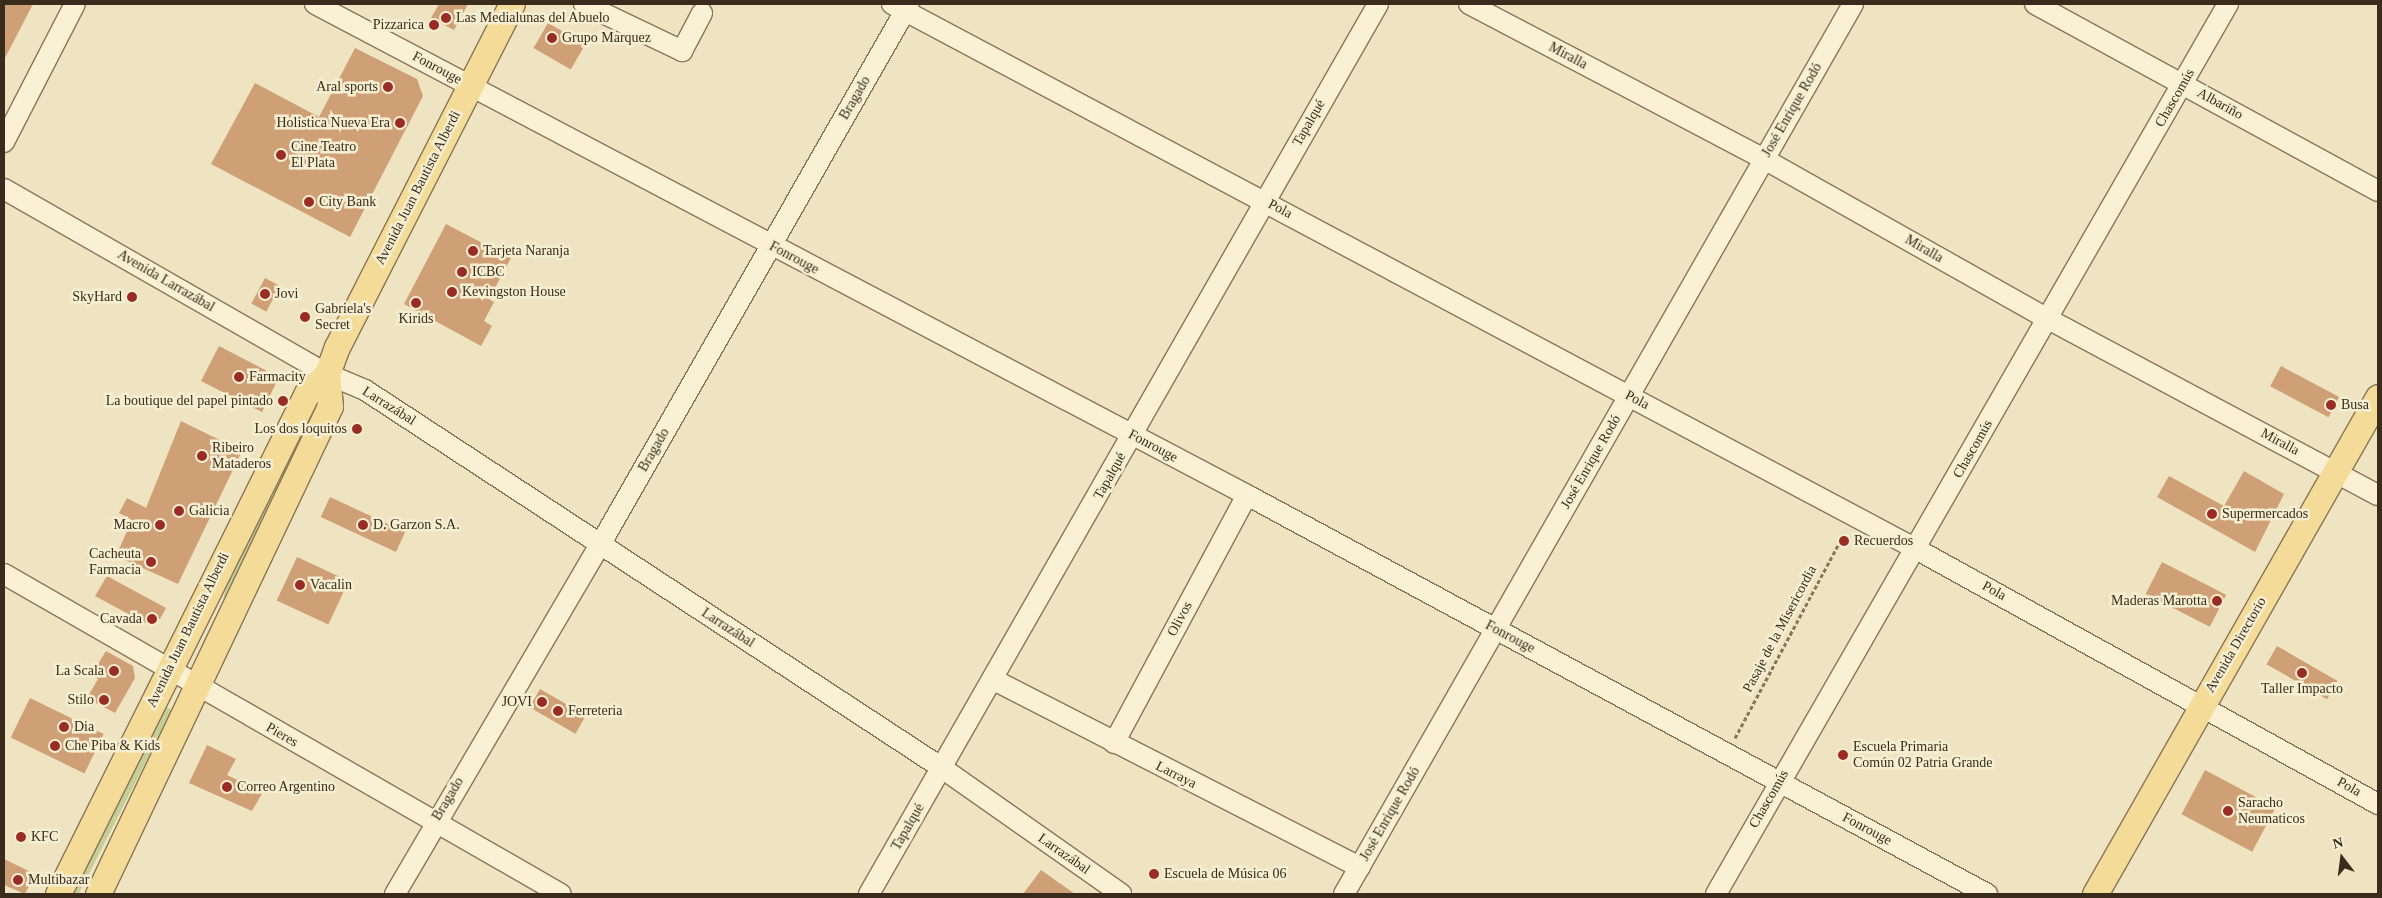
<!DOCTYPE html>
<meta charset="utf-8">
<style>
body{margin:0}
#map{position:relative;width:2382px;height:898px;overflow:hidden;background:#efe4c1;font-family:"Times New Roman",serif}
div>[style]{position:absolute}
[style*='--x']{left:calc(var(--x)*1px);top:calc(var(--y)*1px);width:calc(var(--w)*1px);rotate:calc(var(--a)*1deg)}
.green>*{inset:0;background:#c4ce95;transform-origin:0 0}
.building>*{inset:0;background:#cfa076;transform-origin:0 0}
.path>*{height:3px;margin-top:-1.5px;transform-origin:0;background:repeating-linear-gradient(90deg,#897558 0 4px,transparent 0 6.5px)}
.roads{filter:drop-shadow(1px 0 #897558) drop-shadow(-1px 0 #897558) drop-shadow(0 1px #897558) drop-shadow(0 -1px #897558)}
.minor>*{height:20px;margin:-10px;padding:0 10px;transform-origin:10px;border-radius:10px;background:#faf1d5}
.major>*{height:25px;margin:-12.5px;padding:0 12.5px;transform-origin:12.5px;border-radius:12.5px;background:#f4dc98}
.dots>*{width:14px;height:14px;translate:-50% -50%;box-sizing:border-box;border:2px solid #f6eed1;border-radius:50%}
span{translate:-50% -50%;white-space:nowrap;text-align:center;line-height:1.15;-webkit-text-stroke:5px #f6eed1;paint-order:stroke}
.poi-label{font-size:14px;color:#392c1d}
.left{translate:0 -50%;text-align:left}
.right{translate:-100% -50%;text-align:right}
.street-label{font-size:14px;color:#392c1d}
.frame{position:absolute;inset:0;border:5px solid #392c1d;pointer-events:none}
.north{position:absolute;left:2317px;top:833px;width:50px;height:50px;-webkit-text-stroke:4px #f6eed1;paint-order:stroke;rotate:345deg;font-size:14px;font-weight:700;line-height:20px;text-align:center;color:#392c1d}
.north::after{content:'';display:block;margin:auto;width:18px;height:22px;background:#392c1d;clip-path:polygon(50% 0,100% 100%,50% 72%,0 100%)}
</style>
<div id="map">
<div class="green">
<i style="clip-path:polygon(312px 407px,318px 409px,202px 647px,201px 646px,223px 601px,226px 584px)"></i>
<i style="left:166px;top:707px;width:7px;height:208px;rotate:27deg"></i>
</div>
<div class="building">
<i style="clip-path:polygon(4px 4px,33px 4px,4px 60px)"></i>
<i style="clip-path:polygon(439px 4px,468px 4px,454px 30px,431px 18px)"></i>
<i style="left:548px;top:23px;width:43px;height:29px;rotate:30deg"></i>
<i style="clip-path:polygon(355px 48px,417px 79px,423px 96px,350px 237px,211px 164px,255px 83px,319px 117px)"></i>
<i style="clip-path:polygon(446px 224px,511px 258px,489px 299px,494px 302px,484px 321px,492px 326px,481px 346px,404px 304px)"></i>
<i style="left:265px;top:278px;width:17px;height:29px;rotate:28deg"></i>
<i style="clip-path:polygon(219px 346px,273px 374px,277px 381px,262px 412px,201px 381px)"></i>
<i style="left:2281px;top:366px;width:66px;height:23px;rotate:28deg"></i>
<i style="clip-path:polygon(181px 421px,242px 451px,178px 584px,116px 556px,132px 520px,119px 513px,127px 498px,146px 508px)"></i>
<i style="clip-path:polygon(2244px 471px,2284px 494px,2255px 552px,2157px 497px,2169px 476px,2224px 506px)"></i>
<i style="left:330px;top:497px;width:83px;height:22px;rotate:25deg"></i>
<i style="left:297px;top:557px;width:57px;height:48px;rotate:25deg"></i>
<i style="left:2162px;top:562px;width:72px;height:36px;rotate:27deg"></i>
<i style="clip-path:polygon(107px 576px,166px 608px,160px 619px,145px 623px,95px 596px)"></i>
<i style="left:2277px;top:646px;width:70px;height:21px;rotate:30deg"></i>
<i style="clip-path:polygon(106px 651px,133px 666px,135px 678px,115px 713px,87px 698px,98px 679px,91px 675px)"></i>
<i style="left:540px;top:689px;width:53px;height:21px;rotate:30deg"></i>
<i style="left:30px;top:698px;width:82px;height:44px;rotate:26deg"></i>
<i style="clip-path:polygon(207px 745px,236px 759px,227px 775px,263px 792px,252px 811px,189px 783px)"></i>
<i style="left:2205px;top:770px;width:80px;height:50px;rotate:28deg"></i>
<i style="clip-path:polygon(4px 859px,35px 874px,25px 894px,4px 885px)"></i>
<i style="clip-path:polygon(1041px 870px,1075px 894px,1023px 894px)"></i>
</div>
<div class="path">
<i style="--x:1735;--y:738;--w:234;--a:-61.9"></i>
</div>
<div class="roads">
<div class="minor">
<i style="--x:315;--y:4;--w:1053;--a:27.78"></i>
<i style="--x:1247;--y:495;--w:841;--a:28.33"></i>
<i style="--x:584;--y:4;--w:109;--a:25.6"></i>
<i style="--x:682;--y:51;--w:43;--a:-62.2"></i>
<i style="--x:892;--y:4;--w:1160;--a:28.02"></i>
<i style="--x:1916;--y:549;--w:528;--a:28.9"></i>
<i style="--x:1469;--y:4;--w:333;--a:27.7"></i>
<i style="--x:1764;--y:159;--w:326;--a:29.4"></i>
<i style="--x:2048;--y:319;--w:374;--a:28.1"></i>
<i style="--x:2035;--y:4;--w:391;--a:28.6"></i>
<i style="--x:4;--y:142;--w:155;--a:-62.8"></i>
<i style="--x:4;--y:189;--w:372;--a:29.8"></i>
<i style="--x:327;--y:374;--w:41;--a:22.8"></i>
<i style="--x:365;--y:390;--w:690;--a:33.23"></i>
<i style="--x:942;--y:768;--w:219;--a:35.1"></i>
<i style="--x:4;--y:574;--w:642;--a:29.88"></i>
<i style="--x:994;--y:680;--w:411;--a:27.1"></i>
<i style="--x:1114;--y:743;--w:281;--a:-61.8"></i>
<i style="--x:395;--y:894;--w:405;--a:-59.6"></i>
<i style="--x:600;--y:545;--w:623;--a:-60.27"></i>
<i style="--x:869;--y:894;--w:1025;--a:-60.23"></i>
<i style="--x:1344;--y:894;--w:1025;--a:-60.23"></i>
<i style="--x:1716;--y:894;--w:1027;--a:-60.09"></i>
</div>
<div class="major">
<i style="--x:58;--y:894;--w:559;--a:-63.57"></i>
<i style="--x:307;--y:393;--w:28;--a:-44"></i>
<i style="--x:98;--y:894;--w:540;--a:-64.57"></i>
<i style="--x:330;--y:406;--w:32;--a:-95"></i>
<i style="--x:327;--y:374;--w:29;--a:-70"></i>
<i style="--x:337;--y:347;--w:385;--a:-63"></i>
<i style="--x:2095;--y:894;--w:572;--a:-60.34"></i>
</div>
</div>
<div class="dots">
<i style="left:446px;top:18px;background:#9a2c26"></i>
<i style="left:434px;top:25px;background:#9a2c26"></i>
<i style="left:552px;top:38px;background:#9a2c26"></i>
<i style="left:388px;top:87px;background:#9a2c26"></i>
<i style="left:400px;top:123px;background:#9a2c26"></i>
<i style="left:281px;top:155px;background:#9a2c26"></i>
<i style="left:309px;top:202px;background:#9a2c26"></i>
<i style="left:473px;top:251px;background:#9a2c26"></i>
<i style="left:462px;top:272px;background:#9a2c26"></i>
<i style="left:452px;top:292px;background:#9a2c26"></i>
<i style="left:265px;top:294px;background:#9a2c26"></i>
<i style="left:132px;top:297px;background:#9a2c26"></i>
<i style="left:416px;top:303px;background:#9a2c26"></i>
<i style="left:305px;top:317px;background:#9a2c26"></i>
<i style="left:239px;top:377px;background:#9a2c26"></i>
<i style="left:283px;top:401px;background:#9a2c26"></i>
<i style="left:2331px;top:405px;background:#9a2c26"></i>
<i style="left:357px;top:429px;background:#9a2c26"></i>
<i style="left:202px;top:456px;background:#9a2c26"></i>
<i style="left:179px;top:511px;background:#9a2c26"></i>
<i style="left:2212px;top:514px;background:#9a2c26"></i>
<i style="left:160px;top:525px;background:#9a2c26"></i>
<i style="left:363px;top:525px;background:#9a2c26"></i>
<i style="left:1844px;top:541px;background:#9a2c26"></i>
<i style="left:151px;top:562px;background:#9a2c26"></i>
<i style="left:300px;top:585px;background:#9a2c26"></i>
<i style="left:2217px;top:601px;background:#9a2c26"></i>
<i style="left:152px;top:619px;background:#9a2c26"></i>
<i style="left:114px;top:671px;background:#9a2c26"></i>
<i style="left:2302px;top:673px;background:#9a2c26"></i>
<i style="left:104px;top:700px;background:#9a2c26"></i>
<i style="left:542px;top:702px;background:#9a2c26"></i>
<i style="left:558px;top:711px;background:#9a2c26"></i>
<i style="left:64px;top:727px;background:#9a2c26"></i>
<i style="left:55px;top:746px;background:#9a2c26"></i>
<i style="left:1843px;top:755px;background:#9a2c26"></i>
<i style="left:227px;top:787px;background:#9a2c26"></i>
<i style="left:2228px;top:811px;background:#9a2c26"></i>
<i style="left:21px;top:837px;background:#9a2c26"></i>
<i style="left:1154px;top:874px;background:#9a2c26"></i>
<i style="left:18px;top:880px;background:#9a2c26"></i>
</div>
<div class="poi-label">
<span class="left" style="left:456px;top:18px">Las Medialunas del Abuelo</span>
<span class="right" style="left:424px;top:25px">Pizzarica</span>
<span class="left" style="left:562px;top:38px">Grupo Marquez</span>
<span class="right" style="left:378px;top:87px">Aral sports</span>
<span class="right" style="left:390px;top:123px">Holistica Nueva Era</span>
<span class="left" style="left:291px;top:155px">Cine Teatro<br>El Plata</span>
<span class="left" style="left:319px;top:202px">City Bank</span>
<span class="left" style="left:483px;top:251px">Tarjeta Naranja</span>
<span class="left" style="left:472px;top:272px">ICBC</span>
<span class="left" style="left:462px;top:292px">Kevingston House</span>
<span class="left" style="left:275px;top:294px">Jovi</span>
<span class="right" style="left:122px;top:297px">SkyHard</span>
<span class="left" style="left:315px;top:317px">Gabriela's<br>Secret</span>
<span style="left:416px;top:319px">Kirids</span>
<span class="left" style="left:249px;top:377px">Farmacity</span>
<span class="right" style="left:273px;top:401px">La boutique del papel pintado</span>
<span class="left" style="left:2341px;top:405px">Busa</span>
<span class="right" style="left:347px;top:429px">Los dos loquitos</span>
<span class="left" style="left:212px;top:456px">Ribeiro<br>Mataderos</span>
<span class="left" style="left:189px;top:511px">Galicia</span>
<span class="left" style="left:2222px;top:514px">Supermercados</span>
<span class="right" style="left:150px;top:525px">Macro</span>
<span class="left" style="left:373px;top:525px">D. Garzon S.A.</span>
<span class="left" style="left:1854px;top:541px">Recuerdos</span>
<span class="right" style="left:141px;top:562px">Cacheuta<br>Farmacia</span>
<span class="left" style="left:310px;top:585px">Vacalin</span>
<span class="right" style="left:2207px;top:601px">Maderas Marotta</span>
<span class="right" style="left:142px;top:619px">Cavada</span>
<span class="right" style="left:104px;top:671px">La Scala</span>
<span style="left:2302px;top:689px">Taller Impacto</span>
<span class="right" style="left:94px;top:700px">Stilo</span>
<span class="right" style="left:532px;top:702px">JOVI</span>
<span class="left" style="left:568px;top:711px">Ferreteria</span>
<span class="left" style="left:74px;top:727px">Dia</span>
<span class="left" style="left:65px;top:746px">Che Piba &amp; Kids</span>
<span class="left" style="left:1853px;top:755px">Escuela Primaria<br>Común 02 Patria Grande</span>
<span class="left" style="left:237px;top:787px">Correo Argentino</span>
<span class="left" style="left:2238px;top:811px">Saracho<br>Neumaticos</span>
<span class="left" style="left:31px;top:837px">KFC</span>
<span class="left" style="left:1164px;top:874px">Escuela de Música 06</span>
<span class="left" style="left:28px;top:880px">Multibazar</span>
</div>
<div class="street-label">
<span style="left:1568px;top:56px;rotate:28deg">Miralla</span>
<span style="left:437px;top:68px;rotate:28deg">Fonrouge</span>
<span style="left:855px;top:98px;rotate:-60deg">Bragado</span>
<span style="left:2175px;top:98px;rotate:-60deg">Chascomús</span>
<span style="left:2220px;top:104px;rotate:29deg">Albariño</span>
<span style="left:1792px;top:110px;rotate:-60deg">José Enrique Rodó</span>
<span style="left:1309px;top:123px;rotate:-60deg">Tapalqué</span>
<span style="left:418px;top:188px;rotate:-63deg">Avenida Juan Bautista Alberdi</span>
<span style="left:1280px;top:209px;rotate:28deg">Pola</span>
<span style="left:1924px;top:249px;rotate:30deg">Miralla</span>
<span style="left:794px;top:258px;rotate:28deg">Fonrouge</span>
<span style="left:166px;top:281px;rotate:30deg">Avenida Larrazábal</span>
<span style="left:1637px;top:400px;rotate:28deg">Pola</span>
<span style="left:389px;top:406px;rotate:32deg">Larrazábal</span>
<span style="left:2280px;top:442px;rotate:28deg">Miralla</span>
<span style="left:1153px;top:446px;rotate:28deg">Fonrouge</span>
<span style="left:1973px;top:449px;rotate:-60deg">Chascomús</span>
<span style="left:654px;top:450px;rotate:-60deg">Bragado</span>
<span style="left:1591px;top:462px;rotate:-60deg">José Enrique Rodó</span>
<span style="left:1110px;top:476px;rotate:-61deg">Tapalqué</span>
<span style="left:1994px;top:591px;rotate:29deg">Pola</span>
<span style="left:1180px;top:619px;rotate:-62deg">Olivos</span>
<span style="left:728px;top:628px;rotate:33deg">Larrazábal</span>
<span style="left:1780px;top:629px;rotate:-62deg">Pasaje de la Misericordia</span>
<span style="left:188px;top:630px;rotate:-64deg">Avenida Juan Bautista Alberdi</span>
<span style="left:1510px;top:637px;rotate:28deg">Fonrouge</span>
<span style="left:2236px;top:645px;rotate:-60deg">Avenida Directorio</span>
<span style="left:282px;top:735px;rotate:30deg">Pieres</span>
<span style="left:1176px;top:775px;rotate:27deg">Larraya</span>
<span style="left:2349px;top:787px;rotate:29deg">Pola</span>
<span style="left:448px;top:799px;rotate:-59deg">Bragado</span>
<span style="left:1769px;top:799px;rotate:-60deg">Chascomús</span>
<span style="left:1390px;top:814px;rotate:-60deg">José Enrique Rodó</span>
<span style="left:908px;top:827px;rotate:-60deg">Tapalqué</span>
<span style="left:1867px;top:829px;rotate:28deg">Fonrouge</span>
<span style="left:1064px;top:854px;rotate:35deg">Larrazábal</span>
</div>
<div class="frame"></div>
<div class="north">N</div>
</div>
